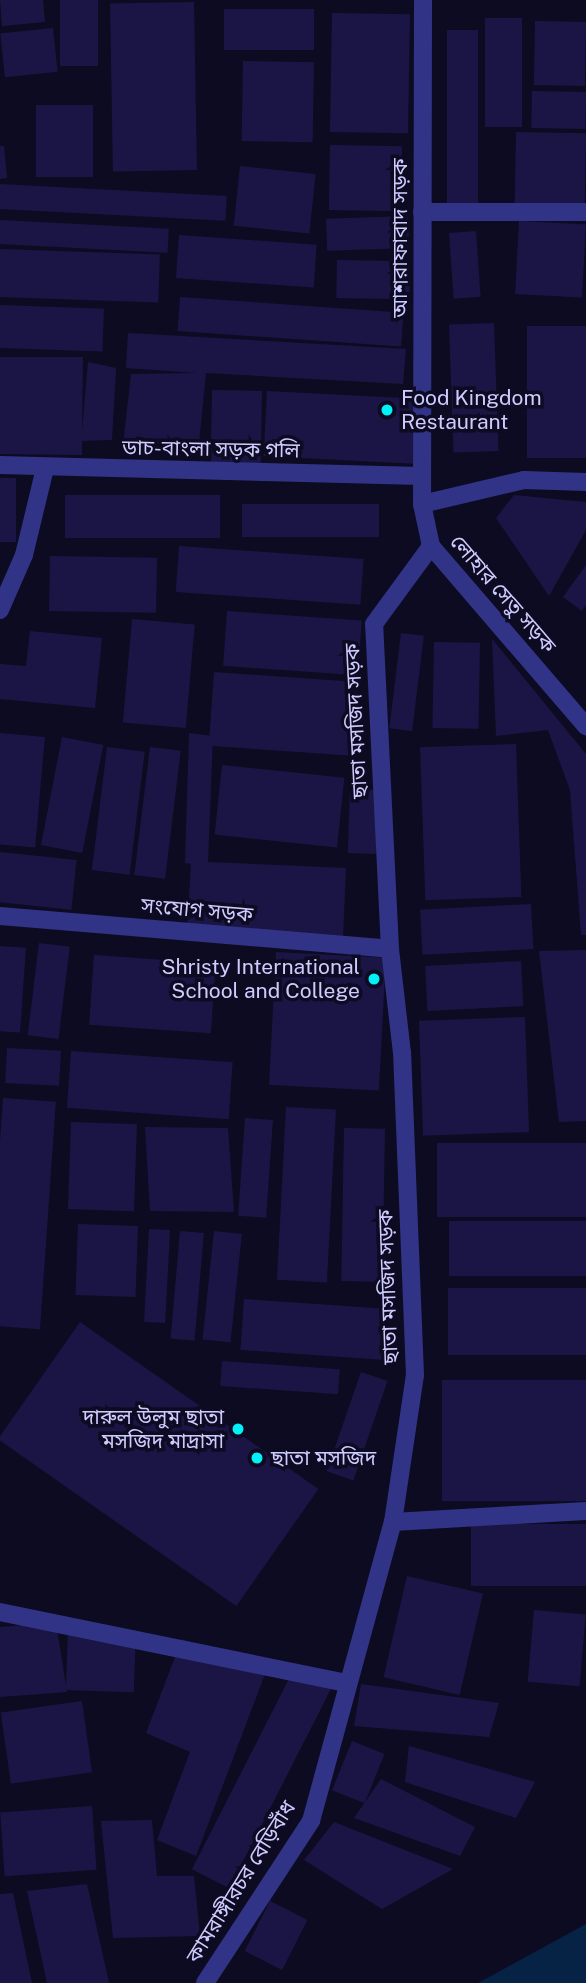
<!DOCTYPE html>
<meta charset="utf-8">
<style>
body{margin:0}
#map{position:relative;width:586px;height:1983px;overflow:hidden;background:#0d0b22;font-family:"Public Sans","Noto Sans Bengali",sans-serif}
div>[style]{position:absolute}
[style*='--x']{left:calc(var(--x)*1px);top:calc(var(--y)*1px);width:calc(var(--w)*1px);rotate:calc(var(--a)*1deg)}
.water>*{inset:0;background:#062245}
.building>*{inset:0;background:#1b1545;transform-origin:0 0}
.service>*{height:18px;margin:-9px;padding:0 9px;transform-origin:9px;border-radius:9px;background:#313486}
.minor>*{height:18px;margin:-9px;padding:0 9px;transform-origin:9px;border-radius:9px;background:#313486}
.tertiary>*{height:18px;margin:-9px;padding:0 9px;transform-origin:9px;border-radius:9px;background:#313486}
.dots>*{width:19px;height:19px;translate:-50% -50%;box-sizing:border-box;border:4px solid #0d0b22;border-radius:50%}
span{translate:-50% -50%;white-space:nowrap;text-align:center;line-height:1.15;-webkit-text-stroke:7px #0d0b22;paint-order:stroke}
.street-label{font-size:21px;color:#ceccff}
.poi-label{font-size:21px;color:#ceccff}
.left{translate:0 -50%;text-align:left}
.right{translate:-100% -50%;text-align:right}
</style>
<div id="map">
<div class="water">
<i style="clip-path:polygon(586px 1924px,586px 1983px,478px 1983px)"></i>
</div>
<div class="building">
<i style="clip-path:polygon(0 0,43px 0,45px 22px,2px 26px)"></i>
<i style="left:60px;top:0;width:38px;height:66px"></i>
<i style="left:194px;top:2px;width:168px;height:84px;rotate:89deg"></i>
<i style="left:314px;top:9px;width:41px;height:90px;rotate:90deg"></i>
<i style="left:332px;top:13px;width:78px;height:119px;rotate:1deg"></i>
<i style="left:522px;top:18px;width:109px;height:37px;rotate:90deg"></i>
<i style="left:535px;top:21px;width:51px;height:64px;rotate:1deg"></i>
<i style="left:53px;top:28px;width:44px;height:53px;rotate:84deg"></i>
<i style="left:447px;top:30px;width:31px;height:174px"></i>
<i style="left:243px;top:61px;width:71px;height:80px;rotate:1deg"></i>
<i style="left:532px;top:91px;width:54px;height:37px;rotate:1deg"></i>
<i style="left:93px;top:105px;width:72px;height:57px;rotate:90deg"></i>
<i style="left:516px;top:132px;width:70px;height:71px;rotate:1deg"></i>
<i style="left:330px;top:145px;width:72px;height:65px;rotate:1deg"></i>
<i style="clip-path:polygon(0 146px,4px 146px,7px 178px,0 179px)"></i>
<i style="left:240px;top:166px;width:76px;height:60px;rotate:6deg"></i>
<i style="left:0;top:184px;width:227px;height:25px;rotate:3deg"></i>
<i style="left:408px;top:216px;width:32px;height:82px;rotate:88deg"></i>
<i style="left:0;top:220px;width:169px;height:24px;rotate:3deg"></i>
<i style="left:519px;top:221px;width:67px;height:73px;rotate:3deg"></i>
<i style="left:476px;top:231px;width:66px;height:27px;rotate:86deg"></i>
<i style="left:179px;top:235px;width:138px;height:43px;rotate:4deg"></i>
<i style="left:0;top:249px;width:160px;height:48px;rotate:2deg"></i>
<i style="left:337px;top:260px;width:73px;height:38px;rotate:1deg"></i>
<i style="left:180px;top:297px;width:224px;height:34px;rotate:4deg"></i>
<i style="left:0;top:305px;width:104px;height:43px;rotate:2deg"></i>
<i style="left:494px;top:323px;width:128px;height:45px;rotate:88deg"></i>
<i style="left:527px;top:326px;width:59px;height:132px"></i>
<i style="clip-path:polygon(128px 333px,406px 349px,403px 384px,206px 373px,199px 443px,123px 445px,131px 374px,197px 373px,126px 368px)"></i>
<i style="clip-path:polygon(0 357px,83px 357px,82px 431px,88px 362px,116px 368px,112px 440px,82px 441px,82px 455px,0 454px)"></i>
<i style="left:212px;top:390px;width:50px;height:74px;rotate:1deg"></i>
<i style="left:267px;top:391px;width:150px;height:65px;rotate:3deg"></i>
<i style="left:0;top:478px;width:16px;height:64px"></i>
<i style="left:65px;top:495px;width:155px;height:43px"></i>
<i style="clip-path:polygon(514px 495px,586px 502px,586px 530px,549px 596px,496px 518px)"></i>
<i style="left:379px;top:504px;width:33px;height:137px;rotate:90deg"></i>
<i style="left:179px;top:546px;width:185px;height:46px;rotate:4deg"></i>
<i style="left:50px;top:556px;width:107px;height:55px;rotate:1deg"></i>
<i style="clip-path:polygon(586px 565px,586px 605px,582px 611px,563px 597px)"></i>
<i style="left:227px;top:611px;width:135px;height:55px;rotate:4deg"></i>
<i style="left:132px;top:619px;width:63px;height:104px;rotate:5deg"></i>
<i style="clip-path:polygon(30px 631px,102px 638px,95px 708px,0 699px,0 664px,26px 666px)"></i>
<i style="left:401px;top:633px;width:23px;height:96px;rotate:7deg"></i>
<i style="clip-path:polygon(492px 639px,586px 754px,586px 935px,581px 935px,570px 790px,548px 730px,496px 736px)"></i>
<i style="left:434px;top:642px;width:46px;height:86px;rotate:1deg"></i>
<i style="left:214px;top:672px;width:144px;height:74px;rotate:4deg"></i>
<i style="left:0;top:733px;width:45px;height:111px;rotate:5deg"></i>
<i style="clip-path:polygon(189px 733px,213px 736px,208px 862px,346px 868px,343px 937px,187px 930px,191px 864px,185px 863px)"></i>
<i style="left:62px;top:737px;width:42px;height:110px;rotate:11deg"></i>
<i style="left:516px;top:744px;width:153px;height:96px;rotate:88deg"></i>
<i style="left:107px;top:747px;width:38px;height:124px;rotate:7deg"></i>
<i style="left:150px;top:747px;width:31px;height:129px;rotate:7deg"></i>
<i style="left:222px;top:765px;width:123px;height:70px;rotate:6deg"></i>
<i style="left:350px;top:789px;width:28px;height:64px;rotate:2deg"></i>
<i style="left:0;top:852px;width:77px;height:50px;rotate:6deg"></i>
<i style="left:531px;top:904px;width:45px;height:111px;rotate:87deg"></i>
<i style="left:39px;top:943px;width:31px;height:93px;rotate:7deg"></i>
<i style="left:0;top:946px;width:26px;height:85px;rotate:4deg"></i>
<i style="clip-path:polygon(586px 950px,586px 1121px,559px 1122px,539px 951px)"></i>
<i style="left:276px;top:952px;width:110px;height:133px;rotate:3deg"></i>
<i style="left:94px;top:955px;width:122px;height:70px;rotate:4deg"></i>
<i style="left:521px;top:961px;width:45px;height:96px;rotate:87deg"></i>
<i style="left:525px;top:1017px;width:115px;height:106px;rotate:88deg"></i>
<i style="left:7px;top:1048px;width:54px;height:35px;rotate:3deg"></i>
<i style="left:71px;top:1051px;width:162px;height:57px;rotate:4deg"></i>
<i style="left:3px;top:1098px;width:53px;height:228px;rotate:4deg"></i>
<i style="left:286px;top:1107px;width:50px;height:173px;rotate:3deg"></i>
<i style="left:245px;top:1118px;width:28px;height:98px;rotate:4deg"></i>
<i style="left:71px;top:1122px;width:66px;height:87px;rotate:2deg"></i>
<i style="clip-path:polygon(145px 1127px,228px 1128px,234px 1212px,150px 1211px)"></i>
<i style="left:344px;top:1128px;width:41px;height:153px;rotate:1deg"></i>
<i style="left:586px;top:1143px;width:74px;height:149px;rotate:90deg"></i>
<i style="left:586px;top:1221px;width:55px;height:137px;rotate:90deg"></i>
<i style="left:78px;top:1224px;width:60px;height:71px;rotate:2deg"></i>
<i style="left:149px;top:1229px;width:21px;height:93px;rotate:3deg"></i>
<i style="left:180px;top:1231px;width:24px;height:108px;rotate:5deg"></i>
<i style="left:214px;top:1231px;width:28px;height:109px;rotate:6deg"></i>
<i style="left:586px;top:1288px;width:67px;height:138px;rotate:90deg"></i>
<i style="left:244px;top:1299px;width:141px;height:51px;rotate:4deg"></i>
<i style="left:80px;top:1322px;width:291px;height:143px;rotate:35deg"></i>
<i style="left:222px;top:1361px;width:118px;height:25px;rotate:4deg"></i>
<i style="left:361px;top:1372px;width:28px;height:105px;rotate:19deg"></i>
<i style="left:586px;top:1380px;width:121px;height:144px;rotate:90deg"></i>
<i style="left:586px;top:1524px;width:62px;height:115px;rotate:90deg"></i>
<i style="left:407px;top:1576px;width:78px;height:104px;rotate:13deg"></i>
<i style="left:534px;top:1610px;width:52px;height:72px;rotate:5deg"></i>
<i style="clip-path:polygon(56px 1623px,67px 1692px,0 1697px,0 1627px)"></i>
<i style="left:68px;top:1628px;width:68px;height:62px;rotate:2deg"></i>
<i style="clip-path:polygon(182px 1639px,265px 1674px,196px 1856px,157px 1840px,190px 1752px,146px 1733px)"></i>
<i style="left:295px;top:1667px;width:42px;height:227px;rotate:27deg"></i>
<i style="clip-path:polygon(361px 1684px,499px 1703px,489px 1737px,354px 1726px)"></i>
<i style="left:82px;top:1701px;width:72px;height:82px;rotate:82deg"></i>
<i style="left:352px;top:1741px;width:35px;height:53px;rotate:22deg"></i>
<i style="clip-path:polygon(409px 1746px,535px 1782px,516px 1818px,405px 1782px)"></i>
<i style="clip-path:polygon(381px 1779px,475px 1827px,460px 1856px,354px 1818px)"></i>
<i style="left:92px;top:1806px;width:64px;height:92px;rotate:86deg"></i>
<i style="clip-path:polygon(152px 1820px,157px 1876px,194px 1876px,200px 1936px,113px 1938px,101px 1821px)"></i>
<i style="clip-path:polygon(334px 1822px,453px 1869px,382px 1909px,304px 1860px)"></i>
<i style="clip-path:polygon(87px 1884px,109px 1983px,47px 1983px,27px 1891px)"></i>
<i style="clip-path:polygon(13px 1893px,32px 1983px,0 1983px,0 1894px)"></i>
<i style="left:270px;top:1901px;width:42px;height:56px;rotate:27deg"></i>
</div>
<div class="service">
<i style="--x:393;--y:1522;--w:193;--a:-3.3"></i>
</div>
<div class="minor">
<i style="--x:422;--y:212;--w:164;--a:0"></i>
<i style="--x:0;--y:465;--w:422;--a:1.5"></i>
<i style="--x:422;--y:504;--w:105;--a:-13.2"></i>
<i style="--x:524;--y:480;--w:62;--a:1.8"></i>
<i style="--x:0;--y:610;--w:60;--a:-66.4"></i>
<i style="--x:24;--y:555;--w:89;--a:-76.4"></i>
<i style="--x:0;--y:916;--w:391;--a:4.8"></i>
<i style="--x:0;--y:1612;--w:354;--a:11.6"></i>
<i style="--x:205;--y:1983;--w:194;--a:-56.8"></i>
<i style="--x:311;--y:1821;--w:310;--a:-74.7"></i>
<i style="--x:393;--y:1522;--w:149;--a:-81.5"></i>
<i style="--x:415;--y:1375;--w:322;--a:-92.3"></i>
<i style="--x:402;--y:1053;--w:105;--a:-96.6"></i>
<i style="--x:390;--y:949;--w:325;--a:-92.8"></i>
<i style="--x:374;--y:624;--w:97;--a:-53.8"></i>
</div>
<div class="tertiary">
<i style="--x:423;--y:0;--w:504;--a:90.11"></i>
<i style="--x:422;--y:504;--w:43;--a:77.9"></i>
<i style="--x:431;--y:546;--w:238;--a:49.3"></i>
</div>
<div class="dots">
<i style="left:387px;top:410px;background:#00f1f7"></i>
<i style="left:374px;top:979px;background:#00f1f7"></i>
<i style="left:238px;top:1429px;background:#00f1f7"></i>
<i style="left:257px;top:1458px;background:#00f1f7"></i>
</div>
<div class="street-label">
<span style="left:400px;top:238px;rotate:-90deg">আশরাফাবাদ সড়ক</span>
<span style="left:211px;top:449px;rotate:1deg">ডাচ-বাংলা সড়ক গলি</span>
<span style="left:503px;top:594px;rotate:49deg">লোহার সেতু সড়ক</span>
<span style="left:356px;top:721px;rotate:-93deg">ছাতা মসজিদ সড়ক</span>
<span style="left:197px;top:910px;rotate:5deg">সংযোগ সড়ক</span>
<span style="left:388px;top:1287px;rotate:-92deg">ছাতা মসজিদ সড়ক</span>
<span style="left:241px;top:1882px;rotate:-58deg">কামরাঙ্গীরচর বেড়িবাঁধ</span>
</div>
<div class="poi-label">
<span class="left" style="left:401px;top:410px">Food Kingdom<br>Restaurant</span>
<span class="right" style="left:360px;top:979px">Shristy International<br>School and College</span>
<span class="right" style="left:224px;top:1429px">দারুল উলুম ছাতা<br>মসজিদ মাদ্রাসা</span>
<span class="left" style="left:271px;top:1458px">ছাতা মসজিদ</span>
</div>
</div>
